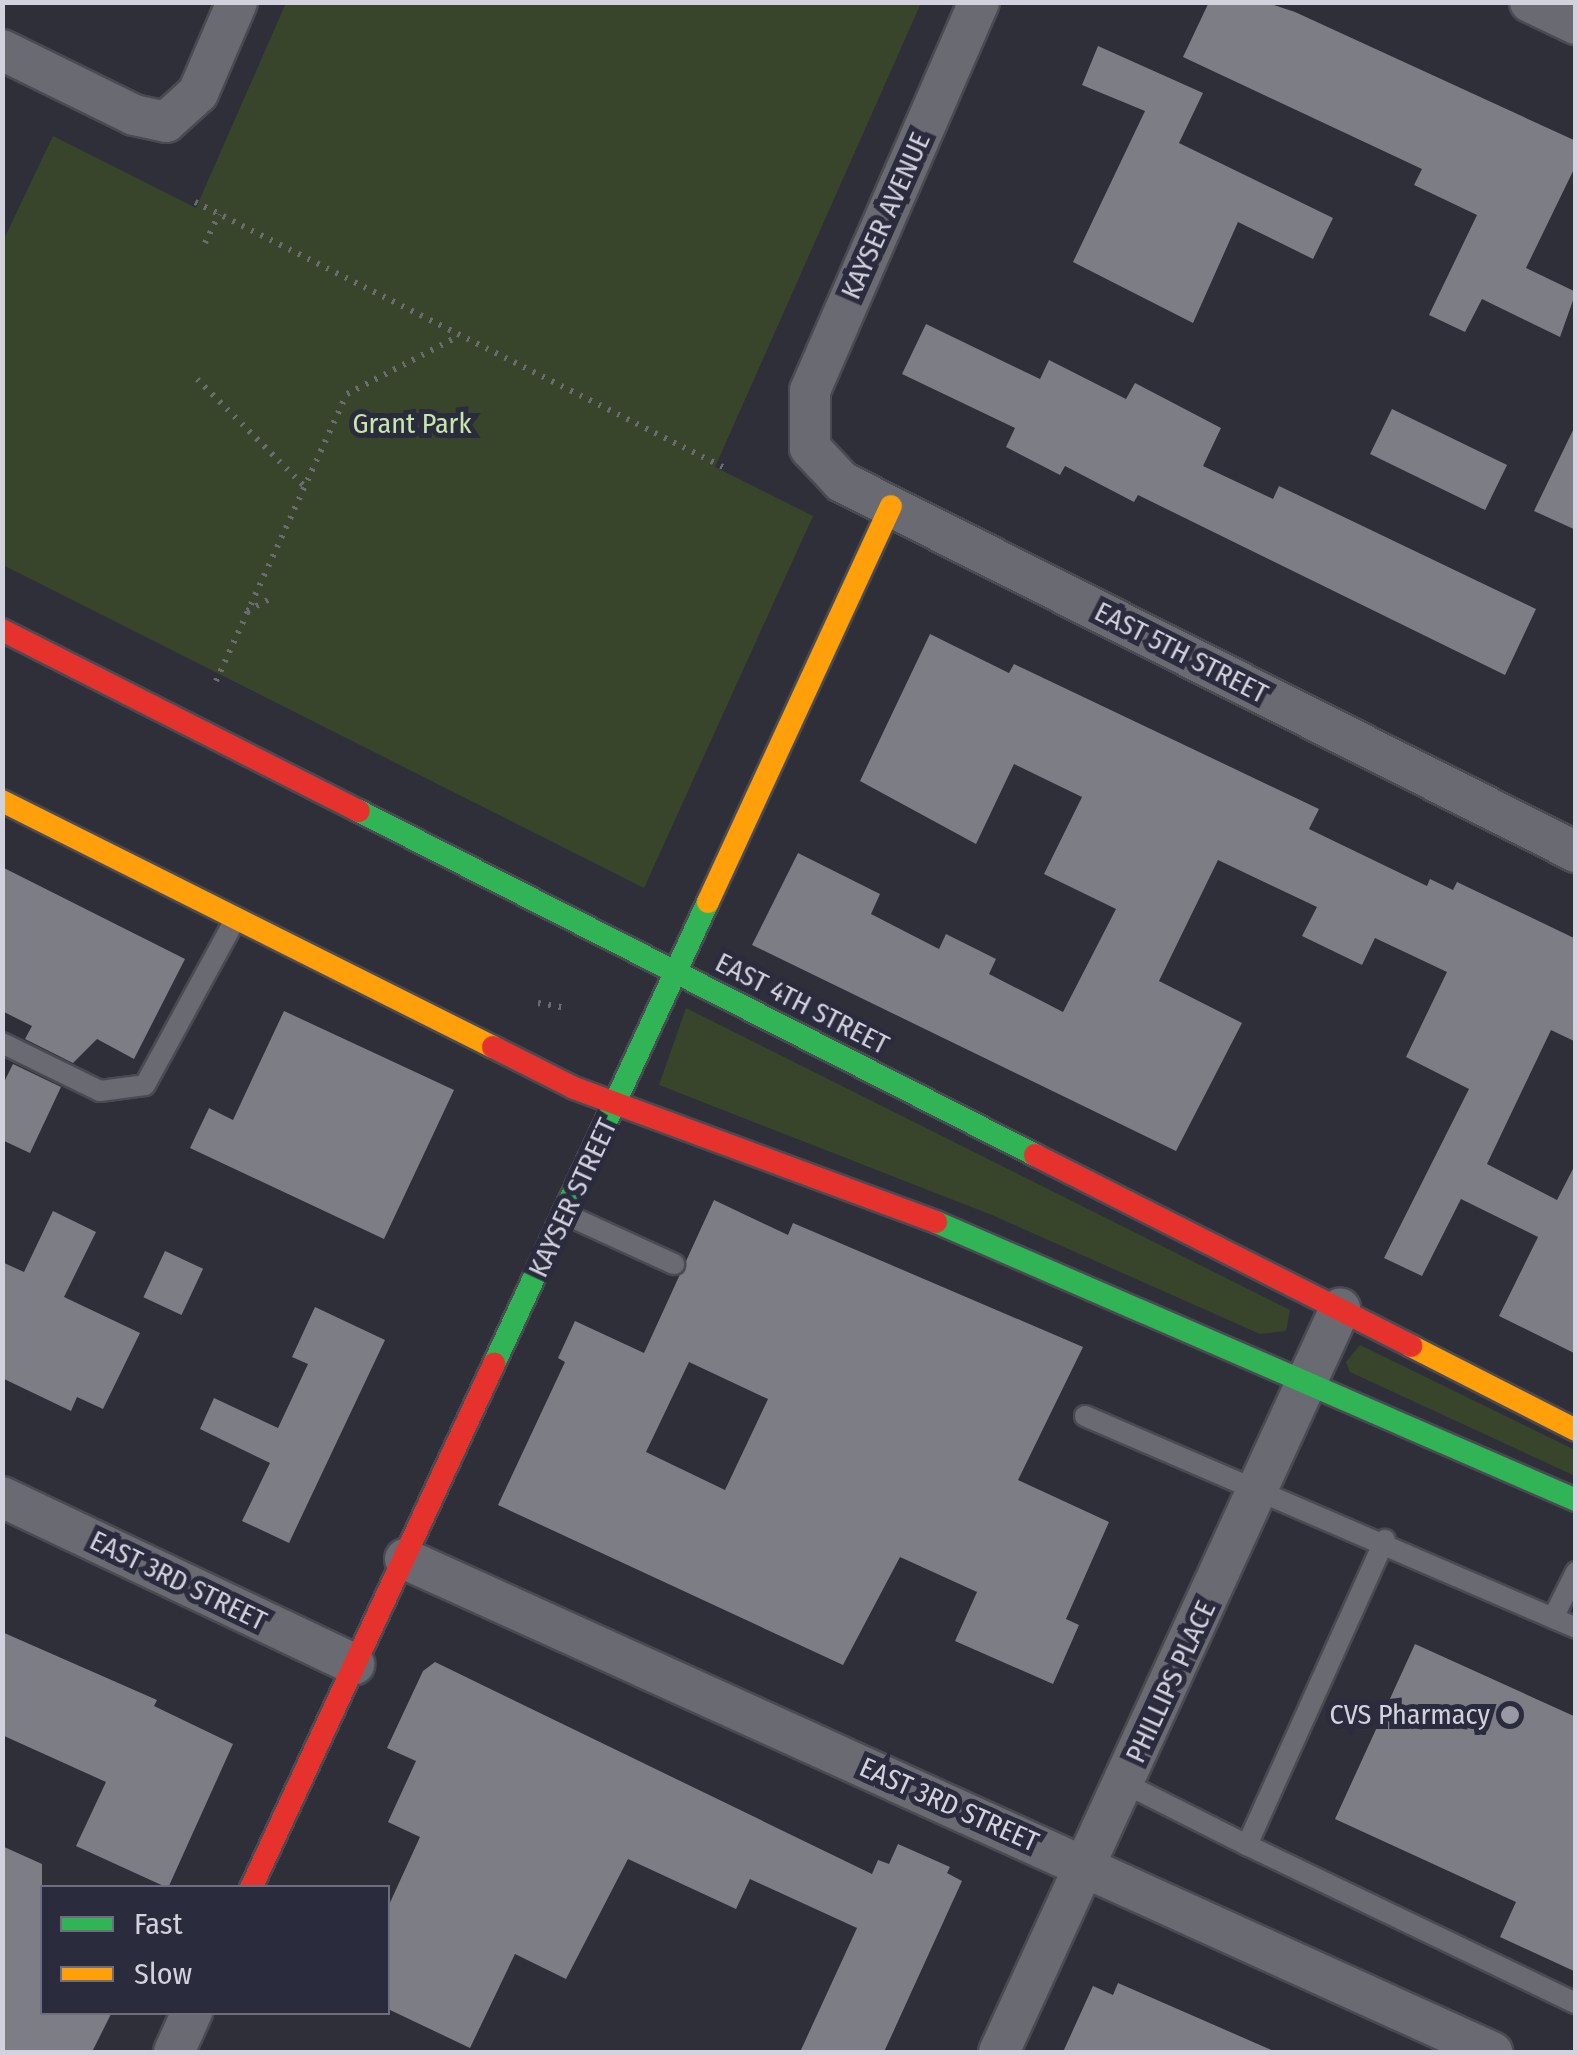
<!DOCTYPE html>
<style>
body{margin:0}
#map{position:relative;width:1578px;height:2055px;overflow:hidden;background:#2f2f3a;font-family:"Fira Sans Condensed",sans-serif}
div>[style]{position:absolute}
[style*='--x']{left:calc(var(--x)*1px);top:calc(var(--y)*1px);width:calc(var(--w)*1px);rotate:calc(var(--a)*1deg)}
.green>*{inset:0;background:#38452a}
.building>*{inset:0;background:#7d7d86;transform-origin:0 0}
.path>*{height:6px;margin-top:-3px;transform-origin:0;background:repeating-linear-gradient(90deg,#6b6b72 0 2.5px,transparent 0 10.5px)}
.roads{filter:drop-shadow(2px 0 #4a4a53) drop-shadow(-2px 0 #4a4a53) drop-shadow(0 2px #4a4a53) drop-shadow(0 -2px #4a4a53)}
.lane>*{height:20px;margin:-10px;padding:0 10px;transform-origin:10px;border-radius:10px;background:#6a6a73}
.street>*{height:40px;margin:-20px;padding:0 20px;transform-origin:20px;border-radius:20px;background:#6a6a73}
.fast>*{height:22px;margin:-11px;padding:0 11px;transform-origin:11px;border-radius:11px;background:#30b455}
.slow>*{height:22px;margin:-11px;padding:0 11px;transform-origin:11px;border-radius:11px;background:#ff9f0a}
.jam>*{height:22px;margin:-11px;padding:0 11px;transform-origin:11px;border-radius:11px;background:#e5322d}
.dots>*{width:28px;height:28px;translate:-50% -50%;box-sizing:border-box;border:5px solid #2b2b3e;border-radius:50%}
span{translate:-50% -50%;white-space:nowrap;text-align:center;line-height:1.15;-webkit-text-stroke:10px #2b2b3e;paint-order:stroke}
.street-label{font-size:28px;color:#d2d2df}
.park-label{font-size:28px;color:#c9e6a9}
.poi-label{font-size:28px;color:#d2d2df}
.right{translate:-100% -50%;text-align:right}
.frame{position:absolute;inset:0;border:5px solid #d2d2df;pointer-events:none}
.legend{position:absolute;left:40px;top:1885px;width:350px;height:130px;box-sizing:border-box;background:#2b2b3e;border:2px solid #6e6e7e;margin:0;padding:12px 18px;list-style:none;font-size:30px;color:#d2d2df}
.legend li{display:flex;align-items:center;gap:20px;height:50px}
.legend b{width:50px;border:2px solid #6e6e7e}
</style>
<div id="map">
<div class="green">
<i style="clip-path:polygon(286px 3px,921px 3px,715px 467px,813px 516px,644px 888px,3px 565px,3px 241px,53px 136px,196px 208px)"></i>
<i style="clip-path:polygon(686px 1008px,1290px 1310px,1286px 1331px,1260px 1334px,992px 1215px,659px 1085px)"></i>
<i style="clip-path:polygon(1360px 1345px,1575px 1450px,1575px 1476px,1350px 1372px,1346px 1362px)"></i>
</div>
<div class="building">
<i style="clip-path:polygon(1209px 2px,1265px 2px,1295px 12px,1576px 141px,1576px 165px,1526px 268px,1576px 292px,1560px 337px,1482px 299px,1465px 332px,1429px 315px,1477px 215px,1414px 185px,1422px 169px,1183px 57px)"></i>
<i style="clip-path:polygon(1098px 46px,1203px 93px,1179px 143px,1333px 218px,1313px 259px,1238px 222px,1193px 323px,1073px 262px,1145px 111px,1082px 85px)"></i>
<i style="clip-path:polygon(926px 324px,1040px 379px,1049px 360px,1126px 399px,1135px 383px,1221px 428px,1203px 466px,1273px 499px,1279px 486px,1536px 609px,1505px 675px,1138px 495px,1134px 502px,1065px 466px,1060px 475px,1006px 447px,1015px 428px,902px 374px)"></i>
<i style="left:1392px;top:409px;width:128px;height:50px;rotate:26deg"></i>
<i style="clip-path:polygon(1576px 424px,1576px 530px,1534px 511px)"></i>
<i style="clip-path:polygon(930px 634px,1009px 673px,1014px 664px,1319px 809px,1309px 829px,1427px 886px,1430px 879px,1453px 890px,1457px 882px,1576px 939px,1576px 1042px,1551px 1030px,1487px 1164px,1557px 1200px,1576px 1163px,1576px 1354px,1499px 1316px,1538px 1237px,1461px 1199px,1422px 1276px,1384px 1258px,1469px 1089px,1406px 1057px,1447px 972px,1375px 938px,1362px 965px,1302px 936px,1317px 907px,1218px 860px,1159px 981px,1242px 1023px,1176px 1151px,752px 945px,798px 853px,880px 894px,871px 914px,939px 949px,946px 934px,996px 959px,989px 974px,1063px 1012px,1116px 909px,1044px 874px,1082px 797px,1014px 764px,976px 844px,860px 781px)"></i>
<i style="clip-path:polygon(2px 867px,185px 959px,134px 1059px,97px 1039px,73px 1063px,25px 1039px,32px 1026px,2px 1011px)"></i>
<i style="clip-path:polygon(284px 1011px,454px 1090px,384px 1239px,190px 1148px,209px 1108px,233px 1120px)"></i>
<i style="clip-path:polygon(13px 1064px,61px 1087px,30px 1153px,2px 1140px,2px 1086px)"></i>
<i style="clip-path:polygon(evenodd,714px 1200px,788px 1235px,793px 1223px,1083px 1347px,1018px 1480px,1109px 1522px,1066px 1619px,1079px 1625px,1053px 1684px,955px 1641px,977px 1592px,900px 1557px,843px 1665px,498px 1505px,565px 1362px,558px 1358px,575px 1321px,644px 1353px,714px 1200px,689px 1362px,768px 1399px,725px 1490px,646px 1452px,689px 1362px)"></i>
<i style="clip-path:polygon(53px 1211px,96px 1232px,64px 1297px,140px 1333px,103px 1409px,77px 1397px,71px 1411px,2px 1378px,2px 1262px,24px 1272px)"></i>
<i style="left:165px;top:1251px;width:42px;height:51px;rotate:25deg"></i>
<i style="clip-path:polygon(315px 1307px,385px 1340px,289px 1543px,242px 1521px,270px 1463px,200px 1429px,214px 1398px,278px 1428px,308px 1364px,292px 1357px)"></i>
<i style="clip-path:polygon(2px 1632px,157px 1700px,154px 1706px,233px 1744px,168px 1888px,76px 1846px,106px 1782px,2px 1735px)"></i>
<i style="clip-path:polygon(1415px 1644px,1576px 1717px,1576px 1972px,1500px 1937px,1516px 1902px,1335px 1819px)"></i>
<i style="clip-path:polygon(435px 1662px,872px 1874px,878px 1860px,889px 1864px,898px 1844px,950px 1867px,947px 1873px,962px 1881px,884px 2052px,800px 2052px,857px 1928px,750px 1879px,736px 1909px,628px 1859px,566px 1979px,515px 1954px,470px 2048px,388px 2009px,388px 1907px,420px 1837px,388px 1822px,416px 1761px,387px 1748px,423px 1671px)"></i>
<i style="clip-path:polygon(2px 1846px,42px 1864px,42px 2012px,112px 2012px,92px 2052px,2px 2052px)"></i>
<i style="clip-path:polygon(1118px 1983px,1276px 2052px,1063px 2052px,1093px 1986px,1113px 1995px)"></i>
</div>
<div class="path">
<i style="--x:195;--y:202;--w:591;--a:26.65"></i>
<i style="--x:205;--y:243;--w:32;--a:-64"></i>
<i style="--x:197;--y:379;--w:153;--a:45"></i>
<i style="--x:247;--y:611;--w:30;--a:-28"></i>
<i style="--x:216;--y:681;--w:315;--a:-65.5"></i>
<i style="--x:347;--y:394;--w:126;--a:-27.4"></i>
<i style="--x:538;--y:1003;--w:29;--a:10"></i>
</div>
<div class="roads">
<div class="lane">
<i style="--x:2;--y:1043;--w:109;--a:26.1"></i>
<i style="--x:100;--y:1091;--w:45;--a:-7.6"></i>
<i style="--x:145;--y:1085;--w:188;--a:-61.4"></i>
<i style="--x:567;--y:1215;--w:118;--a:24.6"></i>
<i style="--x:1085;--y:1416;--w:510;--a:23.35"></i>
<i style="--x:1576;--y:1572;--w:51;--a:116.6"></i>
<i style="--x:1553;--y:1618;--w:25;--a:23"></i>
<i style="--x:1124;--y:1783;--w:138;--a:26.8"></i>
<i style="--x:1247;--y:1845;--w:335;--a:-65.7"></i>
<i style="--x:1247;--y:1845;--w:365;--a:25.7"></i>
</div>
<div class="street">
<i style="--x:979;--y:2;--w:424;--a:113.5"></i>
<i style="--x:810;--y:391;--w:57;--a:90"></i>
<i style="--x:810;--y:448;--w:47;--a:46.7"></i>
<i style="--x:842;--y:482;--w:822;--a:26.75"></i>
<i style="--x:1530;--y:2;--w:51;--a:25.6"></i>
<i style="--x:2;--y:50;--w:147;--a:26.2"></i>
<i style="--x:134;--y:115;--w:33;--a:12"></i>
<i style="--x:166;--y:122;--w:43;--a:-42.2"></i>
<i style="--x:198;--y:93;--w:99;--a:-66.8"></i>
<i style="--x:2;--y:1497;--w:390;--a:25.4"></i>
<i style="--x:405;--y:1559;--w:1194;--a:24.4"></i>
<i style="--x:174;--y:2052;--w:44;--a:-65.8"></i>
<i style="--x:999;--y:2052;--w:818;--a:-65.35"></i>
</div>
<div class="fast">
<i style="--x:359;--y:811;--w:758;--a:26.97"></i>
<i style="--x:936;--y:1222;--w:698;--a:23.48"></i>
<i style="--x:494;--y:1364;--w:509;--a:-65.15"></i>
</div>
<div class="slow">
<i style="--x:2;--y:801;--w:549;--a:26.61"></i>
<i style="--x:708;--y:902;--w:436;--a:-65.2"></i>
<i style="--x:1411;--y:1346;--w:185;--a:27"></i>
</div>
<div class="jam">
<i style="--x:2;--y:630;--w:400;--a:26.9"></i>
<i style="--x:493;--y:1047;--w:91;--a:26.8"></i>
<i style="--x:574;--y:1088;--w:386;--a:20.3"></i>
<i style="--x:1035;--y:1155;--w:422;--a:26.9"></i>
<i style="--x:251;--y:1888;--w:578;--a:-65.12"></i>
</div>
</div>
<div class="dots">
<i style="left:1510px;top:1715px;background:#9999a5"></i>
</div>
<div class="street-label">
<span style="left:886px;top:216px;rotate:-66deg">KAYSER AVENUE</span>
<span style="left:1181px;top:653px;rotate:27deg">EAST 5TH STREET</span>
<span style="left:802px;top:1004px;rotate:27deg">EAST 4TH STREET</span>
<span style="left:573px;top:1198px;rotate:-65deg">KAYSER STREET</span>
<span style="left:178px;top:1581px;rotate:26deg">EAST 3RD STREET</span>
<span style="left:1171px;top:1682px;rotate:-65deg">PHILLIPS PLACE</span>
<span style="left:949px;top:1805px;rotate:24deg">EAST 3RD STREET</span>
</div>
<div class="park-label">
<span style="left:412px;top:424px">Grant Park</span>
</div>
<div class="poi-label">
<span class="right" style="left:1490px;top:1715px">CVS Pharmacy</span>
</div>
<div class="frame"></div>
<ul class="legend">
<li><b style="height:12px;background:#30b455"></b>Fast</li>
<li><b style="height:12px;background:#ff9f0a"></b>Slow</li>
</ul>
</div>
